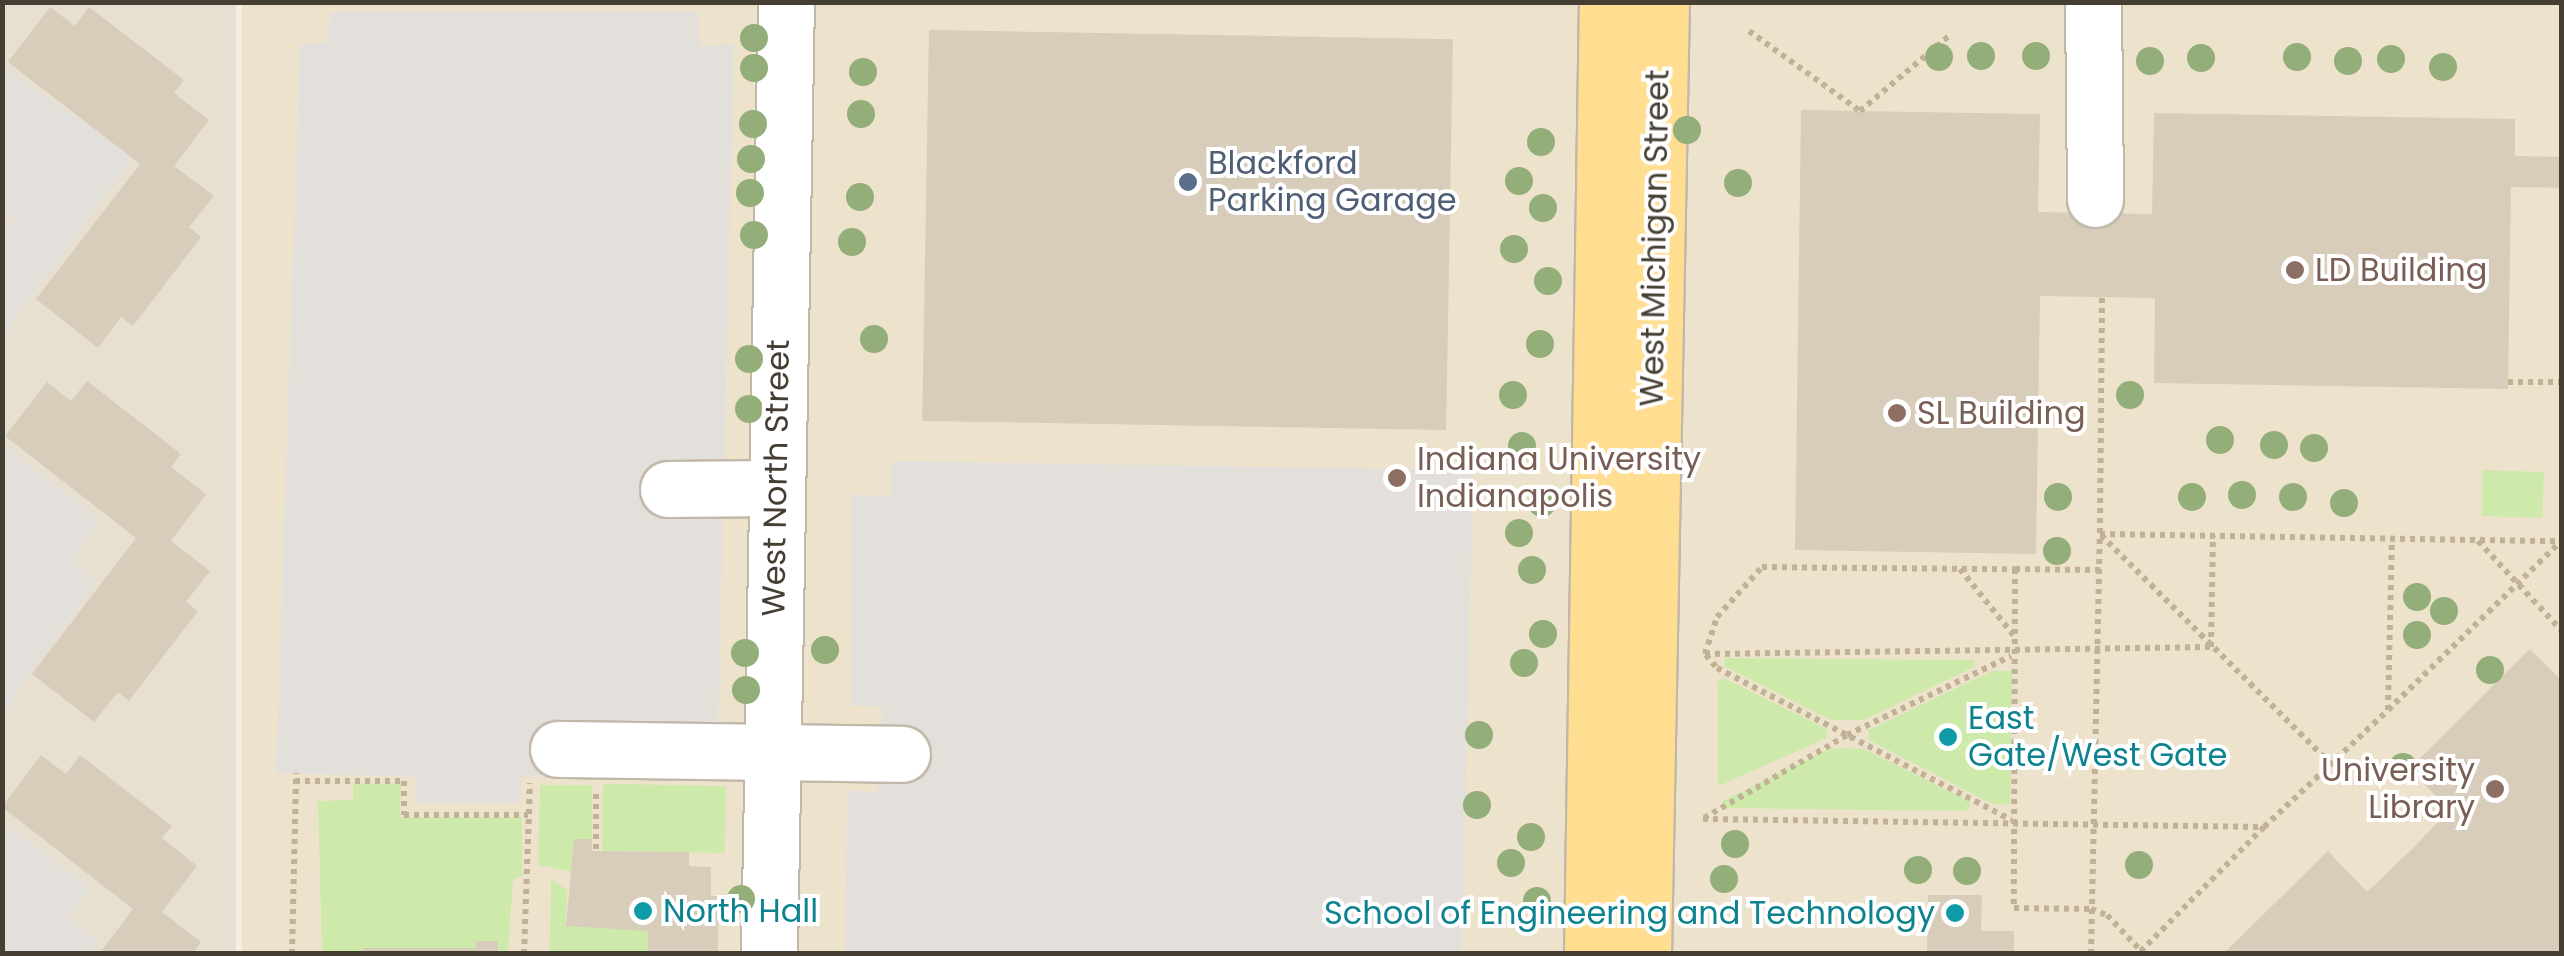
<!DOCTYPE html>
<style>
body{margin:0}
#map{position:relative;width:2564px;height:956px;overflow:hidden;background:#f3eee4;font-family:Poppins,sans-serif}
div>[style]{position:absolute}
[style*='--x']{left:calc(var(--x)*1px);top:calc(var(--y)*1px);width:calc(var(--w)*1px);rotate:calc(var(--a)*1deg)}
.residential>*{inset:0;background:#e7e0d1;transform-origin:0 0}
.education>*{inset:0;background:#ede3cd;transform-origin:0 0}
.green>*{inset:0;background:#ceeaaa;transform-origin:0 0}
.parking>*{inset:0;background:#e3e0dc}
.building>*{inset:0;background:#d8ccbb;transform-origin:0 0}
.path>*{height:6px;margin-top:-3px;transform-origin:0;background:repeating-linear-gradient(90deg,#c1b196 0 5px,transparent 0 10px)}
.roads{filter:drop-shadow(2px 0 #c2b8a9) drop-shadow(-2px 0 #c2b8a9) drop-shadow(0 2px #c2b8a9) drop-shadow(0 -2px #c2b8a9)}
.minor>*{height:55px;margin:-27.5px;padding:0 27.5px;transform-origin:27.5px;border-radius:27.5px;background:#fff}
.major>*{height:55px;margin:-27.5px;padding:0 27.5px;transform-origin:27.5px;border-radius:27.5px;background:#ffdd91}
.trees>*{width:28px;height:28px;margin:-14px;border-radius:50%;background:#94ae7a}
.dots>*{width:28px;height:28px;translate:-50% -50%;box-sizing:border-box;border:5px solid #fff;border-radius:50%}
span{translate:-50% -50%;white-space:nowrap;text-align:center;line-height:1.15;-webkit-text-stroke:8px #fff;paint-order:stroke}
.service-label{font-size:32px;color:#4e5e75}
.left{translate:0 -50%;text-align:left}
.street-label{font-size:32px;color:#453e33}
.education-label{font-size:32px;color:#785e54}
.right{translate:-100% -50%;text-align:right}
.culture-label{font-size:32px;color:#0d838f}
.frame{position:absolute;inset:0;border:5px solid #453e33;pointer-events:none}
</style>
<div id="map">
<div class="residential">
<i style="left:2px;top:3px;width:234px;height:950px"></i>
</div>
<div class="education">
<i style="left:242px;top:3px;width:2319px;height:950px"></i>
</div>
<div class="green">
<i style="left:2483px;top:470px;width:61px;height:46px;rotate:2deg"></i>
<i style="clip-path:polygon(1724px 658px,1975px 660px,1974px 667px,1864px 720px,1831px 720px,1724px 666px)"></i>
<i style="clip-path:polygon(1992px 671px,2012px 671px,2010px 805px,1992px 804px,1869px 740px,1869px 730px)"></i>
<i style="clip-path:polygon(1724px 678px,1827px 729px,1827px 738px,1718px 786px,1718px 681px)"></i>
<i style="clip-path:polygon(1831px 748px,1864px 749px,1971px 802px,1968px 811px,1722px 808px,1722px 801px)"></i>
<i style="clip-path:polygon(353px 784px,401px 784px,400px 817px,522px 817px,522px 877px,513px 879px,508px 953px,498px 953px,498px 941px,477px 941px,476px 948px,322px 953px,318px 801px,353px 800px)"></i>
<i style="clip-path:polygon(540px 785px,592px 785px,592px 839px,574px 839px,573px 872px,538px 865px)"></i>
<i style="left:726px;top:786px;width:67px;height:123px;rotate:91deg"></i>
<i style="clip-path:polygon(551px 879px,567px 890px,566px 925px,648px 931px,648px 953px,550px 953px)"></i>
</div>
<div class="parking">
<i style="clip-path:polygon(331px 11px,699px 12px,699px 47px,734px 43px,717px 778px,521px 777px,521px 803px,416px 803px,416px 777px,276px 773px,300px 44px,326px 42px)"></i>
<i style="clip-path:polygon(3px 66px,132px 157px,3px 335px,3px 235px,15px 218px,3px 208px)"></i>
<i style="clip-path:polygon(3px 445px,100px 520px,69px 562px,96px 581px,3px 712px,3px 599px,9px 587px)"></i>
<i style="clip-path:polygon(892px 461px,1473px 470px,1462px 953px,845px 954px,847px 790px,878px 792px,882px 706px,851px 706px,851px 494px,891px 497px)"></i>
<i style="clip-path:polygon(3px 822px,90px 889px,68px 918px,99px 942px,91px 953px,3px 953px)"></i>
</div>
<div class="building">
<i style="clip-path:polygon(50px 7px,75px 26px,89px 7px,184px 80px,174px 93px,209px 120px,174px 166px,214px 196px,189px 227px,201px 237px,133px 326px,121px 317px,98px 348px,36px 299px,140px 164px,8px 62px)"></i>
<i style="left:929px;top:30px;width:524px;height:391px;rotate:1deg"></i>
<i style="clip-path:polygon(1801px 110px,2040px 114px,2038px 212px,2152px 214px,2154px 113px,2515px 119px,2515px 156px,2562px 157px,2562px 188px,2511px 187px,2508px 389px,2154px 383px,2155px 298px,2040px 296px,2036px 554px,1795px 550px)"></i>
<i style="clip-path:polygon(87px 381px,181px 454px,171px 467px,206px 494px,171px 541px,210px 571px,186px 602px,198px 611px,129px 701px,118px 692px,94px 722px,32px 674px,136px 538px,5px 436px,47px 382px,71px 401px)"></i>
<i style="clip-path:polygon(2530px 649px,2562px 681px,2562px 954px,2223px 954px,2328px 851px,2367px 892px,2412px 849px,2450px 810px,2409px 769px)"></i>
<i style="clip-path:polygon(41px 755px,66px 774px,80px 755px,172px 826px,162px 838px,197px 866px,162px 912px,201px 942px,193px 954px,99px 954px,133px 909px,2px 807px)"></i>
<i style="clip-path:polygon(574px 839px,592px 839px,592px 851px,689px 852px,689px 866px,711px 867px,711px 896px,719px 896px,718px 954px,648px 954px,648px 931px,566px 926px)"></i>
<i style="clip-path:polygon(1928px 895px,1982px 895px,1981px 931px,2014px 931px,2014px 954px,1927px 954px)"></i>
<i style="clip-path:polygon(476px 941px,498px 941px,498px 954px,364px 954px,364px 948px,476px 948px)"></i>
</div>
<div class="path">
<i style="--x:1749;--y:31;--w:137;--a:35.8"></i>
<i style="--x:1860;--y:111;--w:119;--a:-40.2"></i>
<i style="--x:2102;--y:298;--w:236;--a:90.5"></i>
<i style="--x:2100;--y:534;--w:461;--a:0.9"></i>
<i style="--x:2508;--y:382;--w:54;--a:0"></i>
<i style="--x:2101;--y:535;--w:325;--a:44.9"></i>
<i style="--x:2478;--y:541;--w:123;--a:47"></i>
<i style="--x:1960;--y:569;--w:87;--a:51"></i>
<i style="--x:2100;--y:570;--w:85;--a:-179.3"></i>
<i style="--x:2015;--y:569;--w:339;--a:90.2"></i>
<i style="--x:2014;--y:908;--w:77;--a:0.7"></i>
<i style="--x:2091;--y:909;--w:17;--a:21"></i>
<i style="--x:2107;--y:915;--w:54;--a:46.5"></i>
<i style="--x:1705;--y:654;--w:506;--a:-0.79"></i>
<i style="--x:2211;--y:647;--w:111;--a:-89"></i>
<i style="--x:1705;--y:654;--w:39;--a:-72"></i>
<i style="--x:1717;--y:617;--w:67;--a:-48"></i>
<i style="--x:1762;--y:567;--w:253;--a:0.5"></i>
<i style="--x:1706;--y:655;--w:17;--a:50"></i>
<i style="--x:1717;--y:668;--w:331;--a:27.3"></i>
<i style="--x:2388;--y:710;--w:240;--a:-44.3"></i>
<i style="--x:295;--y:781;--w:109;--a:0"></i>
<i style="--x:404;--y:781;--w:34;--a:90"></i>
<i style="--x:404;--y:815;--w:124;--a:0"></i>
<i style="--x:596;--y:794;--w:57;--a:90"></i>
<i style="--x:1704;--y:818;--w:165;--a:-30.1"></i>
<i style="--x:1847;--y:735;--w:182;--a:-25.7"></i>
<i style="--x:1703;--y:819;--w:561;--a:0.82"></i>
<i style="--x:2264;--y:827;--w:179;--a:134.8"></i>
<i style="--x:2264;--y:827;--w:170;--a:-43.3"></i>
<i style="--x:2388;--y:710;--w:170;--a:-88.7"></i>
<i style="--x:292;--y:954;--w:181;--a:-88.7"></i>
<i style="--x:524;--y:954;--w:171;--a:-88"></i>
<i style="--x:2091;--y:954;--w:420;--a:-88.8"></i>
</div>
<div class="roads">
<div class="minor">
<i style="--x:2093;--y:2;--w:197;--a:89.4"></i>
<i style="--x:668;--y:489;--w:106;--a:-0.5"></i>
<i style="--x:558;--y:749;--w:344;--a:0.8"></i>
<i style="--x:769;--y:954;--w:952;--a:-88.98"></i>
</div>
<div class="major">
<i style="--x:1592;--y:954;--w:952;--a:-89.1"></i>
<i style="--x:1643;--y:954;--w:952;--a:-88.92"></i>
</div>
</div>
<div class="trees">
<i style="left:754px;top:38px"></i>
<i style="left:1981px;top:56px"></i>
<i style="left:2036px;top:56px"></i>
<i style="left:1939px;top:57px"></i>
<i style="left:2297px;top:57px"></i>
<i style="left:2201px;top:58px"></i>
<i style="left:2391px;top:59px"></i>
<i style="left:2150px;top:61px"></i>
<i style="left:2348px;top:61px"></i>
<i style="left:2443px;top:67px"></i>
<i style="left:754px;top:68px"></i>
<i style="left:863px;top:72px"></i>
<i style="left:861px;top:114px"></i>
<i style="left:753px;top:124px"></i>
<i style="left:1687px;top:130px"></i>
<i style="left:1541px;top:142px"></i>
<i style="left:751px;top:159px"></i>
<i style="left:1519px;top:181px"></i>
<i style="left:1738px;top:183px"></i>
<i style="left:750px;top:193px"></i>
<i style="left:860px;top:197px"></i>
<i style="left:1543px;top:208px"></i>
<i style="left:754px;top:235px"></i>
<i style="left:852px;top:242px"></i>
<i style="left:1514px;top:249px"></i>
<i style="left:1548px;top:281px"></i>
<i style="left:874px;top:339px"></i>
<i style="left:1540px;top:344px"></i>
<i style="left:749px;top:359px"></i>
<i style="left:1513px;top:395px"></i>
<i style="left:2130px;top:395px"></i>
<i style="left:749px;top:409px"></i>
<i style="left:2220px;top:440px"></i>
<i style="left:2274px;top:445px"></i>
<i style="left:1522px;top:446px"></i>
<i style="left:2314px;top:448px"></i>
<i style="left:2242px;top:495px"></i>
<i style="left:2058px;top:497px"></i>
<i style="left:2192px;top:497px"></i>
<i style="left:2293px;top:497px"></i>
<i style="left:1542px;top:503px"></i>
<i style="left:2344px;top:503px"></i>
<i style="left:1519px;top:533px"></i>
<i style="left:2057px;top:551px"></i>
<i style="left:1532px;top:570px"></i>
<i style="left:2417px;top:597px"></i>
<i style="left:2444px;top:611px"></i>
<i style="left:1543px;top:634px"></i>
<i style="left:2417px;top:635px"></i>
<i style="left:825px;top:650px"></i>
<i style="left:745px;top:653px"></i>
<i style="left:1524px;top:663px"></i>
<i style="left:2490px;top:670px"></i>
<i style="left:746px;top:690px"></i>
<i style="left:1479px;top:735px"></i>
<i style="left:2403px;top:767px"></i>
<i style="left:1477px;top:805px"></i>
<i style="left:1531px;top:837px"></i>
<i style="left:1735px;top:844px"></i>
<i style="left:1511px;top:863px"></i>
<i style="left:2139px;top:865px"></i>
<i style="left:1918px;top:870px"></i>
<i style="left:1967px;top:871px"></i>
<i style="left:1724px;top:879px"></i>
<i style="left:741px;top:899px"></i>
<i style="left:1537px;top:901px"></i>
</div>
<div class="dots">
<i style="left:1188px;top:182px;background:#5c6f8a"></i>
<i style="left:2295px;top:270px;background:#8d6e63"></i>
<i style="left:1897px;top:413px;background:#8d6e63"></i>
<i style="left:1397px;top:478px;background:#8d6e63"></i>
<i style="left:1948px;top:737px;background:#0f9aa8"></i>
<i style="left:2495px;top:789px;background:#8d6e63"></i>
<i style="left:643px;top:911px;background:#0f9aa8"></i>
<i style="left:1955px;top:913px;background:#0f9aa8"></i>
</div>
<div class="service-label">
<span class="left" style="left:1208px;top:182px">Blackford<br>Parking Garage</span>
</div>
<div class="street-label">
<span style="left:1655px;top:238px;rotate:-89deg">West Michigan Street</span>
<span style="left:776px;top:478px;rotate:-89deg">West North Street</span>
</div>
<div class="education-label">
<span class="left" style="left:2315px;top:270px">LD Building</span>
<span class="left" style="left:1917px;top:413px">SL Building</span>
<span class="left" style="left:1417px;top:478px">Indiana University<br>Indianapolis</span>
<span class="right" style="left:2475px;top:789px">University<br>Library</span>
</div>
<div class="culture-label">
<span class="left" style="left:1968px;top:737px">East<br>Gate/West Gate</span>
<span class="left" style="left:663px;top:911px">North Hall</span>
<span class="right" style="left:1935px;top:913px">School of Engineering and Technology</span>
</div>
<div class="frame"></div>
</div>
